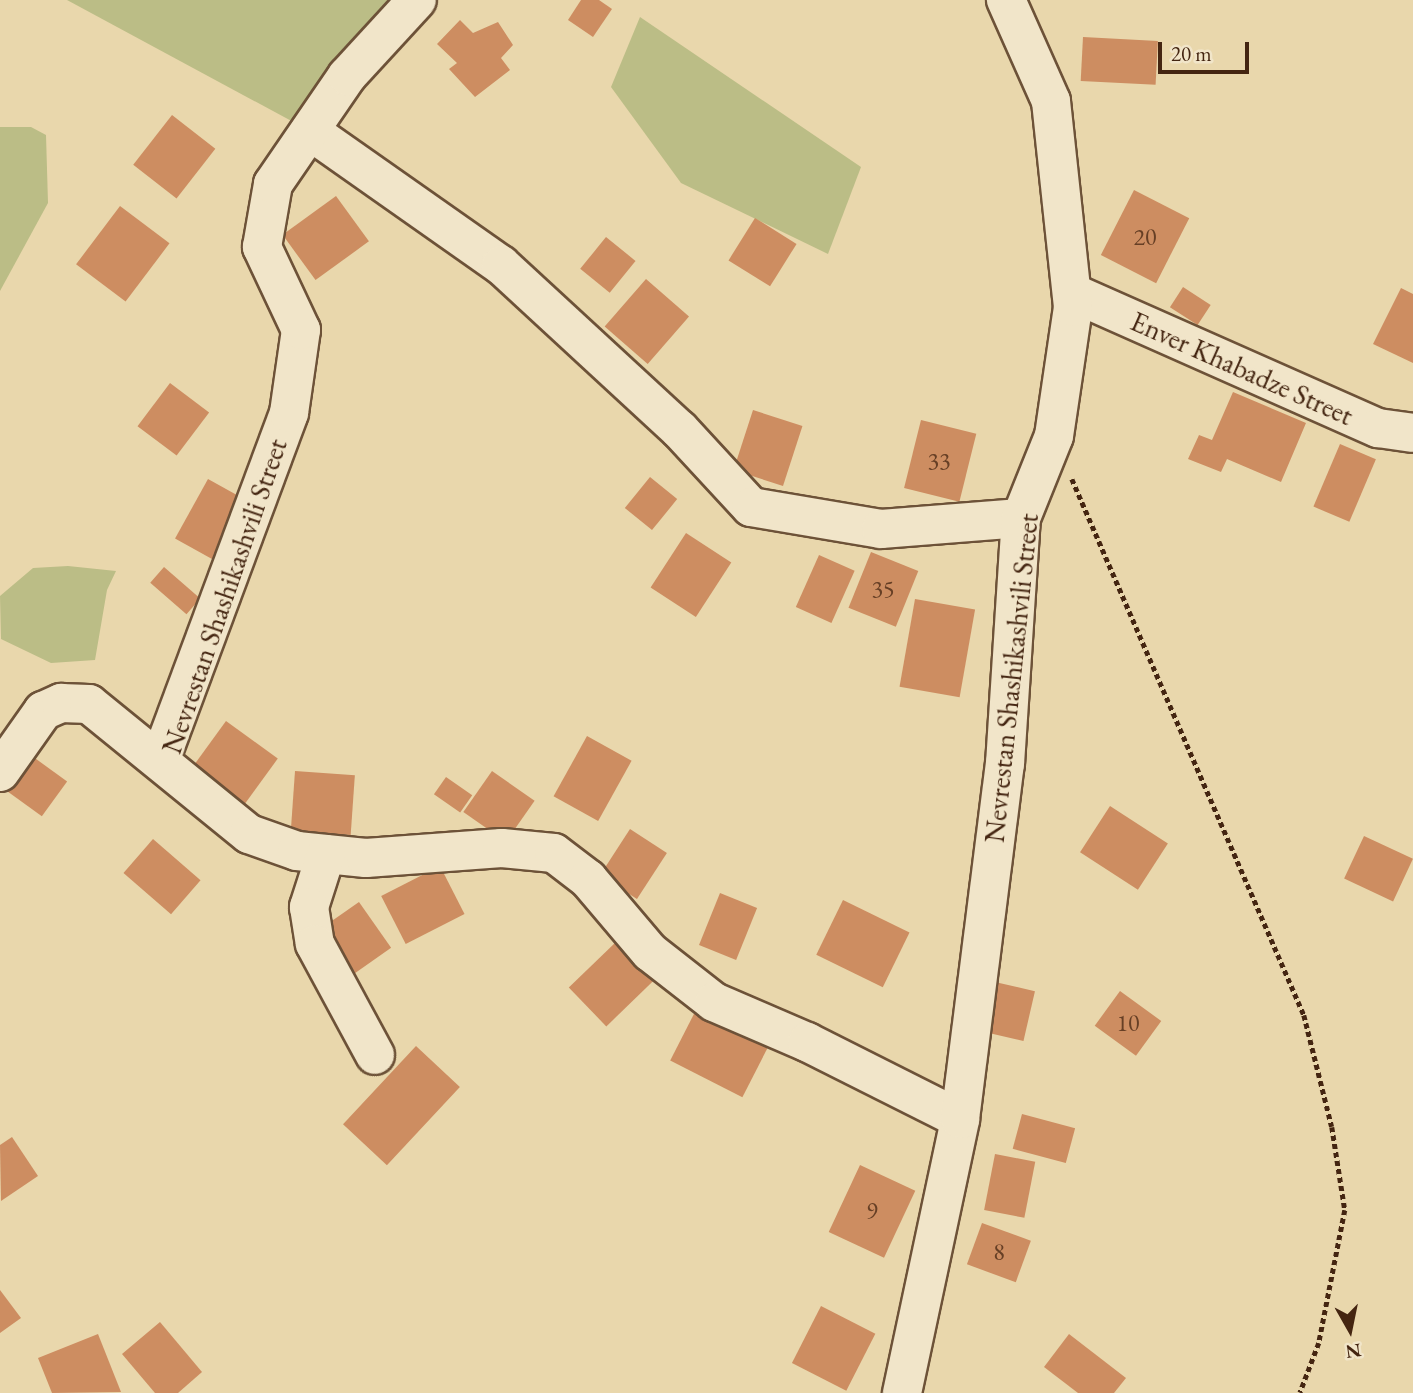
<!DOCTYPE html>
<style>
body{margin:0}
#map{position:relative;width:1413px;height:1393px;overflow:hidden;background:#e9d7ac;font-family:"EB Garamond",serif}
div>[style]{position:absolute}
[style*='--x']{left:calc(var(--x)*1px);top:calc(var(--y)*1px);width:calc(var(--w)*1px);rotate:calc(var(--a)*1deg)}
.green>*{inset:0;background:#bbbd86}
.building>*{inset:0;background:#cd8d61;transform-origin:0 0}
.path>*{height:4.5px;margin-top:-2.25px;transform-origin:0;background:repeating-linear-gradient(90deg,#442511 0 5px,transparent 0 8.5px)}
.roads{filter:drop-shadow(2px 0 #6d5238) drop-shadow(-2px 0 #6d5238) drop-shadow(0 2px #6d5238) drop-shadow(0 -2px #6d5238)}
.minor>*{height:38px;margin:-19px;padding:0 19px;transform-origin:19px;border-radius:19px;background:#f1e5c9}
span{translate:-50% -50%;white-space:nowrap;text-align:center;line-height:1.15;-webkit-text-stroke:5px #f1e5c9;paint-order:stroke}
.number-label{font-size:24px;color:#663f25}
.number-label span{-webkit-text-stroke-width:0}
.street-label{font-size:28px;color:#442511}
.north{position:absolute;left:1315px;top:1295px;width:70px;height:70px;-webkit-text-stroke:5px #f1e5c9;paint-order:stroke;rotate:171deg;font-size:19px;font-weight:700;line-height:28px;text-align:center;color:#442511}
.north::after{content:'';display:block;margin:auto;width:24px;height:32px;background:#442511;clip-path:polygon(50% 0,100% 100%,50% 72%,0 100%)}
.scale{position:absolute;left:1158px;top:42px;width:91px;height:32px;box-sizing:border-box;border:4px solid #442511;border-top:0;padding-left:9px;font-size:21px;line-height:24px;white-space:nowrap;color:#442511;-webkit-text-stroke:5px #f1e5c9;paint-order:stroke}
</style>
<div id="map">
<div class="green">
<i style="clip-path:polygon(67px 0,417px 0,310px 131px)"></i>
<i style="clip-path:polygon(640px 17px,861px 167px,828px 254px,681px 183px,611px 87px)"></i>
<i style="clip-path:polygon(0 127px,31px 127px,46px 135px,48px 203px,0 291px)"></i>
<i style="clip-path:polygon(68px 566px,116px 571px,107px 590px,95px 660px,51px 663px,1px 639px,0 596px,33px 568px)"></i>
</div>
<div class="building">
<i style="clip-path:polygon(581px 0,599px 0,612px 9px,593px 37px,568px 20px)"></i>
<i style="clip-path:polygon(460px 20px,473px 33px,498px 22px,513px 45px,501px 58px,510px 70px,475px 97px,449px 69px,457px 63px,437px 44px)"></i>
<i style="left:1083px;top:37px;width:75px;height:44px;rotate:3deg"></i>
<i style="left:172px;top:115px;width:55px;height:63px;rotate:38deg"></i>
<i style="left:1134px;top:190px;width:62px;height:73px;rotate:27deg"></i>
<i style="left:336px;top:196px;width:56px;height:66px;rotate:54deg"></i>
<i style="left:120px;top:206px;width:62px;height:73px;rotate:37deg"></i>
<i style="left:755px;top:218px;width:49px;height:50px;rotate:32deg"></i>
<i style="left:606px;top:237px;width:38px;height:41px;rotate:39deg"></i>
<i style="left:646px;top:279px;width:57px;height:63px;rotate:41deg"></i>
<i style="left:1183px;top:287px;width:33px;height:24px;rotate:33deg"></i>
<i style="clip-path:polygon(1401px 288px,1413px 294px,1413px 363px,1373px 344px)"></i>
<i style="left:170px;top:383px;width:49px;height:54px;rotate:37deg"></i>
<i style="clip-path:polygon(1233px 392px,1306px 423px,1281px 482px,1227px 459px,1221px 472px,1188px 459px,1199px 435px,1212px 440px)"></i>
<i style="left:753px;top:410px;width:52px;height:63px;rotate:18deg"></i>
<i style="left:921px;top:420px;width:57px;height:70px;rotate:14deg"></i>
<i style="left:1340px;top:444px;width:39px;height:68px;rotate:23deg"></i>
<i style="left:650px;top:477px;width:35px;height:40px;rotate:39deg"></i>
<i style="left:208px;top:479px;width:50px;height:68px;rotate:29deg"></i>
<i style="left:686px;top:533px;width:54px;height:65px;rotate:33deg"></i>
<i style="left:871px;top:552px;width:51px;height:60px;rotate:22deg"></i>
<i style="left:819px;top:555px;width:39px;height:57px;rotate:24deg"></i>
<i style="left:164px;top:567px;width:48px;height:21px;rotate:41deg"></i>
<i style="left:915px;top:599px;width:61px;height:89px;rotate:10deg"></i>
<i style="left:226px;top:721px;width:64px;height:63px;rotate:36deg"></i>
<i style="left:587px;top:736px;width:51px;height:69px;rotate:29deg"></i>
<i style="left:21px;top:748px;width:57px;height:43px;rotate:36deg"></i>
<i style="left:295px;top:771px;width:60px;height:60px;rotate:4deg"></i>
<i style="left:492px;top:771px;width:52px;height:50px;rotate:35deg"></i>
<i style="left:446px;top:777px;width:32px;height:21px;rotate:35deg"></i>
<i style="left:1110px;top:806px;width:69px;height:55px;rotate:33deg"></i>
<i style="left:630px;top:829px;width:44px;height:55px;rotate:33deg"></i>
<i style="left:1364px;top:836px;width:54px;height:47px;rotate:25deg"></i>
<i style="left:153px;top:839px;width:63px;height:45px;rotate:41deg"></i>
<i style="left:440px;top:866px;width:54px;height:66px;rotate:63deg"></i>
<i style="left:720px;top:893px;width:40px;height:56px;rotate:22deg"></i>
<i style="left:843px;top:900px;width:74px;height:61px;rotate:26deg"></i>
<i style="left:359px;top:902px;width:56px;height:56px;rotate:55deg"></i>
<i style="left:617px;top:941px;width:54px;height:67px;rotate:46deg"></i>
<i style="left:995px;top:982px;width:41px;height:51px;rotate:13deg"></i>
<i style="left:1120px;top:991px;width:51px;height:43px;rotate:36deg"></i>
<i style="left:697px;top:1008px;width:81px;height:59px;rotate:27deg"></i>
<i style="left:416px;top:1046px;width:60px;height:107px;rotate:43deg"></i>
<i style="left:1022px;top:1114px;width:55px;height:36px;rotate:15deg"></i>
<i style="clip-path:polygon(12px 1137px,38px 1176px,1px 1201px,0 1145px)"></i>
<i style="left:995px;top:1154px;width:41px;height:57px;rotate:11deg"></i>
<i style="left:860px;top:1165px;width:61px;height:74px;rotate:25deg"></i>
<i style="left:982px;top:1223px;width:52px;height:44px;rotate:20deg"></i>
<i style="clip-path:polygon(0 1290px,21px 1318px,0 1333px)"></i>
<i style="left:821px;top:1306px;width:61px;height:64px;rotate:27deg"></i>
<i style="clip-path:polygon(160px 1322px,202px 1372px,178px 1393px,155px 1393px,122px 1354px)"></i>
<i style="clip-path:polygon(98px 1334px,121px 1392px,52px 1393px,38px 1358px)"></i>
<i style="clip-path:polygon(1069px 1334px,1126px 1378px,1114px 1393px,1078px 1393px,1044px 1367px)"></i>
</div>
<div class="path">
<i style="--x:1072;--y:479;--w:584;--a:66.6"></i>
<i style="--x:1304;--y:1015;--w:115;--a:76"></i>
<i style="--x:1332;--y:1127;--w:84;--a:81.1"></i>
<i style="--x:1345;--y:1210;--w:136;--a:101.1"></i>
<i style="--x:1319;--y:1343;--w:53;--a:110.8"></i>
</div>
<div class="roads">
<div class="minor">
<i style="--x:310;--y:131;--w:233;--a:35.1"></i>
<i style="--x:501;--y:265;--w:242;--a:42.7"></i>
<i style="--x:679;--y:429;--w:106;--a:47.3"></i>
<i style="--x:751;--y:507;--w:132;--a:9.6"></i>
<i style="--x:881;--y:529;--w:140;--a:-4.5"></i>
<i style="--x:1073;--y:293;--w:334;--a:23.9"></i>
<i style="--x:1378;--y:428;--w:35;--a:8"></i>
<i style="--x:160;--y:760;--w:370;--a:-69.6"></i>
<i style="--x:289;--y:413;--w:84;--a:-81.8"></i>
<i style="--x:301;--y:330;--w:92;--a:-115.2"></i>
<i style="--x:262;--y:247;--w:64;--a:-80.1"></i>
<i style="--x:273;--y:184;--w:131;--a:-55.6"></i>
<i style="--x:347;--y:76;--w:103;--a:-47.4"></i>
<i style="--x:0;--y:772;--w:75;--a:-54.8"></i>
<i style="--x:43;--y:711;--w:20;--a:-24"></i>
<i style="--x:61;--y:703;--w:28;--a:2"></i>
<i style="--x:89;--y:704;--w:206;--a:39.1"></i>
<i style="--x:249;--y:834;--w:51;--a:19.5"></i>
<i style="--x:297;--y:851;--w:69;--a:5.8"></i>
<i style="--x:366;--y:858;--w:136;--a:-4.2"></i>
<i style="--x:502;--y:848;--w:52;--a:5.5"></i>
<i style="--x:554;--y:853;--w:43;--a:37.4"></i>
<i style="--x:588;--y:879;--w:96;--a:49.7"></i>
<i style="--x:650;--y:952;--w:81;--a:38"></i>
<i style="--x:714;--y:1002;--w:101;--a:23.3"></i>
<i style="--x:807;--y:1042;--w:171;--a:26.7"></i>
<i style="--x:326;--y:854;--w:56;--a:107.8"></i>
<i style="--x:309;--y:907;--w:37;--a:81"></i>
<i style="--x:315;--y:944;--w:126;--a:61.6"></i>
<i style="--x:902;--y:1393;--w:280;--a:-78"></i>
<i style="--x:960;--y:1119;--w:358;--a:-82.8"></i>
<i style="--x:1005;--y:764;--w:247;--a:-86.3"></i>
<i style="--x:1021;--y:518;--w:88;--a:-68.1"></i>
<i style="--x:1054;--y:436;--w:130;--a:-81.6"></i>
<i style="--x:1073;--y:307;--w:207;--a:-96.1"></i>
<i style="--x:1051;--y:101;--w:111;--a:-114"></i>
</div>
</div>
<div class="number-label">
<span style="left:1145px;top:237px">20</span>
<span style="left:939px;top:461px">33</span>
<span style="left:883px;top:589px">35</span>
<span style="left:1128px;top:1023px">10</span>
<span style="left:872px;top:1211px">9</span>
<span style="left:999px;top:1252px">8</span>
</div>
<div class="street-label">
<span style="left:1242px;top:368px;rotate:24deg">Enver Khabadze Street</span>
<span style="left:224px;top:596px;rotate:-71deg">Nevrestan Shashikashvili Street</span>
<span style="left:1011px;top:678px;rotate:-84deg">Nevrestan Shashikashvili Street</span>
</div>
<div class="north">N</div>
<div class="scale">20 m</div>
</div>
